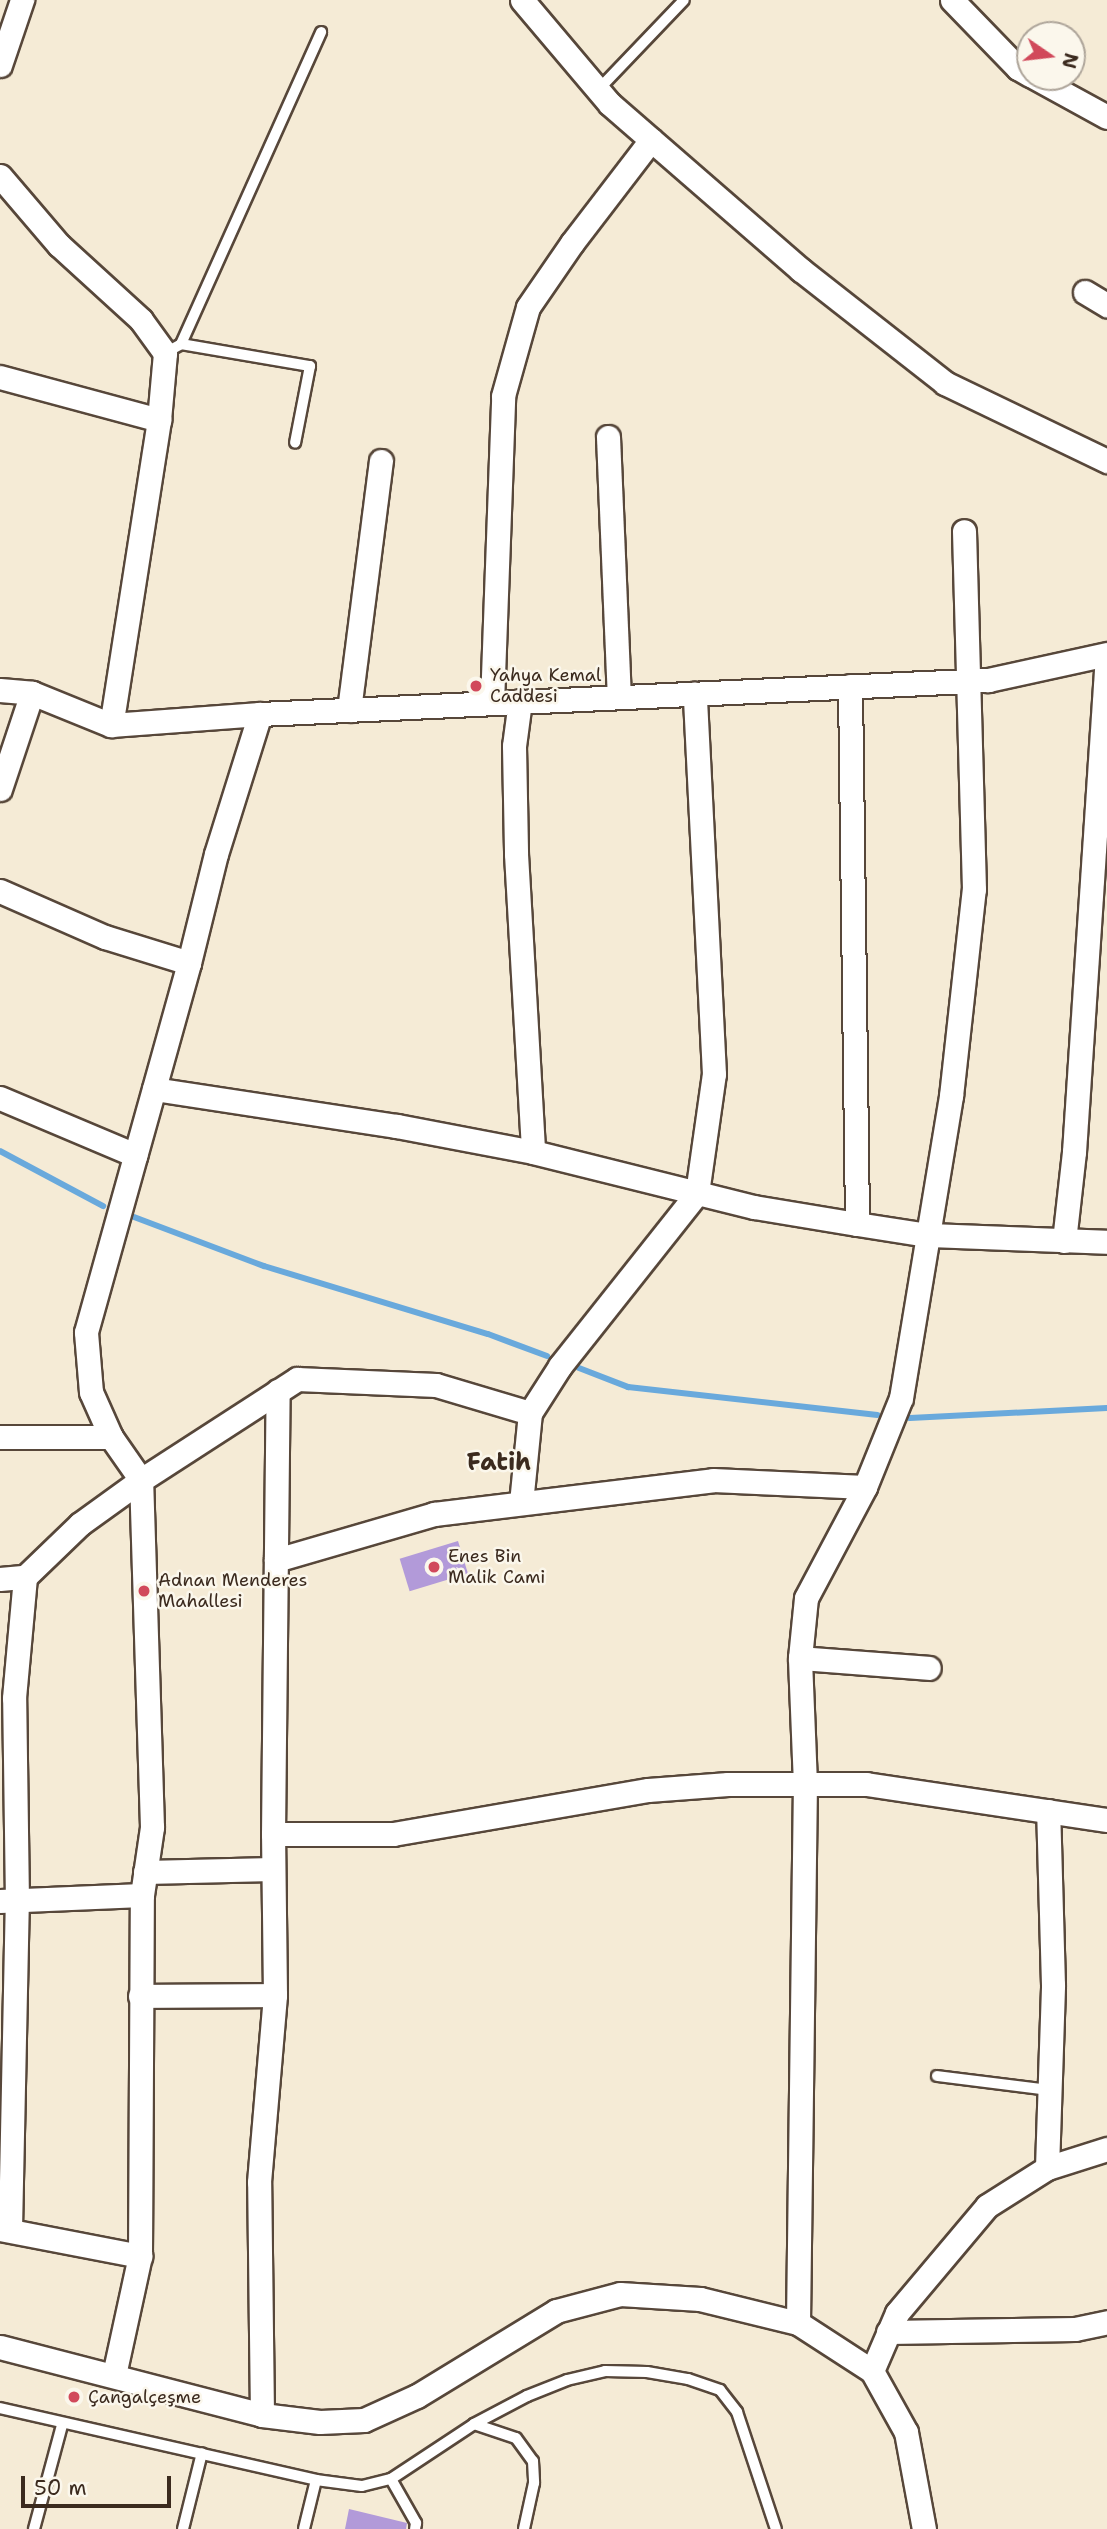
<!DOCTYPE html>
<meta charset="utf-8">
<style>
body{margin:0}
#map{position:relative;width:1107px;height:2529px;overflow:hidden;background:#f5ebd6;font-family:"Shantell Sans",sans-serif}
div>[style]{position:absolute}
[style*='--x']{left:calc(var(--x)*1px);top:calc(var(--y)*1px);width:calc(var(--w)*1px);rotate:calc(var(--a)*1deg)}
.stream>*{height:6px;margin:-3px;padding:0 3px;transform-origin:3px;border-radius:3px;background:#69a9dc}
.building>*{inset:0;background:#b29ad9;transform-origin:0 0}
.roads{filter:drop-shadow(2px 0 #57473a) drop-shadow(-2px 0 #57473a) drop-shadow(0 2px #57473a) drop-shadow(0 -2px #57473a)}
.service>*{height:10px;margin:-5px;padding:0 5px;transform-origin:5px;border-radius:5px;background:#fff}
.minor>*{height:23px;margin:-11.5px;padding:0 11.5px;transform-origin:11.5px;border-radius:11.5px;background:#fff}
.dots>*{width:19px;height:19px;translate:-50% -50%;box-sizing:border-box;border:4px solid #fbf7ec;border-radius:50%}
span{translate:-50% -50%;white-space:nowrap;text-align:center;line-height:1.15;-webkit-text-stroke:5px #fbf7ec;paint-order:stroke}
.poi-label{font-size:18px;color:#3b2a1e}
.left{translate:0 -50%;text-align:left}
.district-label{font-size:24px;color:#3b2a1e;font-weight:700}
.north{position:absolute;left:1016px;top:21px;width:70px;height:70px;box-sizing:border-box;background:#fbf7ec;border:2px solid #aea59a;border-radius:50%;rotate:104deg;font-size:19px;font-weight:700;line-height:28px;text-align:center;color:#3b2a1e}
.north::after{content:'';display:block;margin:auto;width:24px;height:32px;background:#d1495b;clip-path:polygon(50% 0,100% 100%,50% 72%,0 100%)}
.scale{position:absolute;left:21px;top:2476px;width:150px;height:32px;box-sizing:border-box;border:4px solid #3b2a1e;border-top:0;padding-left:9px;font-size:21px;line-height:24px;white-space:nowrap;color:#3b2a1e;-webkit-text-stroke:5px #fbf7ec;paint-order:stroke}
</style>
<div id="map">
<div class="stream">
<i style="--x:0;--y:1151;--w:117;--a:28.1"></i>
<i style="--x:134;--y:1217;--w:139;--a:20.7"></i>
<i style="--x:264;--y:1266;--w:234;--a:16.9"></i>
<i style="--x:488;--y:1334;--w:63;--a:20.4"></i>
<i style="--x:579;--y:1368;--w:53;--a:21.2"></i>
<i style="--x:628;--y:1387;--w:251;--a:6.4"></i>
<i style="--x:910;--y:1418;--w:197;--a:-2.9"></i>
</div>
<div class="building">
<i style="left:458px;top:1541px;width:34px;height:61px;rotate:73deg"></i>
<i style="clip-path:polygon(349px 2509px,407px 2523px,406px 2529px,345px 2529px)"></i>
</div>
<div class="roads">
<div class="service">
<i style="--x:598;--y:90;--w:124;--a:-46.3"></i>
<i style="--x:181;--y:344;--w:131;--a:9.7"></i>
<i style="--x:310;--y:366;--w:78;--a:101"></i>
<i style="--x:165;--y:353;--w:18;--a:-29"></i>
<i style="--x:181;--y:344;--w:342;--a:-65.8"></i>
<i style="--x:937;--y:2076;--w:114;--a:7.1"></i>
<i style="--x:0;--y:2408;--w:324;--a:12.8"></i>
<i style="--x:316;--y:2480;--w:50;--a:103.8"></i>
<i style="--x:474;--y:2424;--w:44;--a:18.4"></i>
<i style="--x:516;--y:2438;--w:29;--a:54"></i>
<i style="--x:533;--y:2461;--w:22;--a:87"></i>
<i style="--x:534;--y:2483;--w:47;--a:102.3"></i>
<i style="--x:391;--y:2479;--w:51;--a:60.4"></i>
<i style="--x:416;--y:2523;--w:6;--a:99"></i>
<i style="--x:316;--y:2480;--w:46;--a:7.4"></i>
<i style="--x:362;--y:2486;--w:30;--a:-14"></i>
<i style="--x:391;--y:2479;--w:100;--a:-33.5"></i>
<i style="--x:474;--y:2424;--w:60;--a:-27.8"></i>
<i style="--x:527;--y:2396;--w:43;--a:-21.8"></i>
<i style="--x:567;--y:2380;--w:39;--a:-13"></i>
<i style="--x:605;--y:2371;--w:42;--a:1.4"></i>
<i style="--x:647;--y:2372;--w:42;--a:9.7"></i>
<i style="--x:688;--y:2379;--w:34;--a:19"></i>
<i style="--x:720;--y:2390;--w:28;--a:52"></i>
<i style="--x:737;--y:2412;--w:123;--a:71.6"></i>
<i style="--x:34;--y:2529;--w:108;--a:-74.9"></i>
<i style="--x:183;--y:2529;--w:78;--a:-76"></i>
</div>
<div class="minor">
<i style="--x:522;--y:0;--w:136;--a:49.8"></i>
<i style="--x:610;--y:104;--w:253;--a:41"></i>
<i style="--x:801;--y:270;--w:183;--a:38.1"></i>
<i style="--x:945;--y:383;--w:180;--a:25.7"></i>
<i style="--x:952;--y:0;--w:95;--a:45.9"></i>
<i style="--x:1018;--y:68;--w:14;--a:30"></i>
<i style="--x:0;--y:65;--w:69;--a:-71.3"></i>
<i style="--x:1034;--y:77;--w:83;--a:28.7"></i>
<i style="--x:0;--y:176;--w:91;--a:49.5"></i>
<i style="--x:59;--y:245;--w:111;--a:42.4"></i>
<i style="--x:141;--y:320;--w:41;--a:54"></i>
<i style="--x:165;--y:353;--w:67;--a:95.1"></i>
<i style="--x:159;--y:420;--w:309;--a:98.9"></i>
<i style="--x:1085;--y:292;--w:26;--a:31"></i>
<i style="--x:0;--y:377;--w:165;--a:15.1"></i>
<i style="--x:608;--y:437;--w:260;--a:87.6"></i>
<i style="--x:850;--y:686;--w:538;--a:89.25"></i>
<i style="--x:0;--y:690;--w:32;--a:5"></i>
<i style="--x:32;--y:693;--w:85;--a:22.1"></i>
<i style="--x:111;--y:725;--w:149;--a:-4.2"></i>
<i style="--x:260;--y:714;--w:729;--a:-2.67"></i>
<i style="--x:988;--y:680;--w:122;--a:-12.3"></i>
<i style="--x:520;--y:701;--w:45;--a:97.6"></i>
<i style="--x:514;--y:746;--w:108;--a:88.9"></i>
<i style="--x:516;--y:854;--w:298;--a:86.7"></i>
<i style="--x:492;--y:703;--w:307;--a:-87.9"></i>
<i style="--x:503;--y:396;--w:92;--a:-74.3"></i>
<i style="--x:528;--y:307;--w:78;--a:-55.5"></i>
<i style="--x:572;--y:243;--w:130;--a:-52.5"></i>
<i style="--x:349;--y:710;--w:251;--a:-82.7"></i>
<i style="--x:0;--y:789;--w:101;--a:-71.6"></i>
<i style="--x:0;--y:891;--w:115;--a:23.7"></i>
<i style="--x:105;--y:937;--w:88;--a:17.2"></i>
<i style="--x:154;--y:1089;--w:246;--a:8.7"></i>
<i style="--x:397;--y:1126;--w:138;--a:10.8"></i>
<i style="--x:533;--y:1152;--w:228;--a:14"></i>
<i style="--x:754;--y:1207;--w:104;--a:9.4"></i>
<i style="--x:857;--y:1224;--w:72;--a:8.8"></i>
<i style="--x:928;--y:1235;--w:179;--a:2.2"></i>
<i style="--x:0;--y:1098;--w:147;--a:22.9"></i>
<i style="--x:1064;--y:1241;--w:90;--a:-83.6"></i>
<i style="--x:1074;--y:1152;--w:495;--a:-86.2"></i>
<i style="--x:0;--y:1437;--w:111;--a:0"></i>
<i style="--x:521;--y:1503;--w:90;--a:-84.3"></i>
<i style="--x:530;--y:1413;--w:56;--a:-57.4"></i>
<i style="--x:560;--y:1366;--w:221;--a:-51.6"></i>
<i style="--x:697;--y:1193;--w:120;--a:-81.9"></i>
<i style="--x:714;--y:1074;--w:381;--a:-92.9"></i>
<i style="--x:276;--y:1560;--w:165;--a:-16.2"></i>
<i style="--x:434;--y:1514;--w:281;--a:-6.9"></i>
<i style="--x:713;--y:1480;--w:152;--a:2.6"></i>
<i style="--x:0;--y:1579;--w:25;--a:-5"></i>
<i style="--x:25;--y:1577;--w:76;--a:-43.9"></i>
<i style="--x:80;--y:1524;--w:75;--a:-35.8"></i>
<i style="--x:141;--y:1480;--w:186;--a:-32.9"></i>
<i style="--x:297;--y:1379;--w:139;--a:2.5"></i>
<i style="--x:436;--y:1385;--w:98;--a:16.6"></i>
<i style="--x:800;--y:1658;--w:129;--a:4.4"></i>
<i style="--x:273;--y:1834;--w:120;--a:0"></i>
<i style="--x:393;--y:1834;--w:259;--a:-9.8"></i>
<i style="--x:648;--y:1790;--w:80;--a:-4.3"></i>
<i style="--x:728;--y:1784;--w:138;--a:0"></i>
<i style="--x:866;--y:1784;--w:244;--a:8.5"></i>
<i style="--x:145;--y:1872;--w:128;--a:-1.3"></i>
<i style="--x:0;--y:1901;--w:142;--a:-2.4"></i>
<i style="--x:140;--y:1996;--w:135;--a:-0.4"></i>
<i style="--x:1047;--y:2168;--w:183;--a:-88.1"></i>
<i style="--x:1053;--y:1985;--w:174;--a:-91.6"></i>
<i style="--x:0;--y:2229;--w:143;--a:10.9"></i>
<i style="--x:10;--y:2229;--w:327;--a:-88.8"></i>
<i style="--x:17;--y:1902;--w:204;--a:-90.8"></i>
<i style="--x:14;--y:1698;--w:121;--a:-84.8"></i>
<i style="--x:798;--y:2323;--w:539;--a:-89.26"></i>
<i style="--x:805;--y:1784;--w:126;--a:-92.3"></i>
<i style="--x:800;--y:1658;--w:60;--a:-84.3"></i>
<i style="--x:806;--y:1598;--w:126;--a:-62"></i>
<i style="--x:865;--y:1487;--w:96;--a:-68"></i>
<i style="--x:901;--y:1398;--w:306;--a:-80.6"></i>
<i style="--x:951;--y:1096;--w:208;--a:-83.7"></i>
<i style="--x:974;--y:889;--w:358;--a:-91.6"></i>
<i style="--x:888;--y:2332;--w:187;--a:-0.9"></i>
<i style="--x:1075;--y:2329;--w:33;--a:-12"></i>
<i style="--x:0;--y:2347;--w:271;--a:14.5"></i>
<i style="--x:262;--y:2415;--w:58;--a:6.9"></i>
<i style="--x:320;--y:2422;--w:44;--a:-2.6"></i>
<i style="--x:364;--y:2420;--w:58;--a:-24.4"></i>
<i style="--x:417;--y:2396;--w:163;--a:-31.4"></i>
<i style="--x:556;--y:2311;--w:66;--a:-14.9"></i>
<i style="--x:620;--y:2294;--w:80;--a:3.6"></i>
<i style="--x:700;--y:2299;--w:101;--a:13.8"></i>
<i style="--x:798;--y:2323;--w:88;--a:33"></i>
<i style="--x:872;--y:2371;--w:70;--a:60.9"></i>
<i style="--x:906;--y:2432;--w:99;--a:79.5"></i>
<i style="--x:872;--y:2371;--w:63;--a:-66.7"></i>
<i style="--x:897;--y:2313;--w:140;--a:-49.9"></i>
<i style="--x:987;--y:2206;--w:71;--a:-32.3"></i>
<i style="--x:1047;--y:2168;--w:63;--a:-17.6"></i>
<i style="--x:114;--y:2375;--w:122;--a:-77.7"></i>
<i style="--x:140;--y:2256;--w:361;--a:-89.7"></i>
<i style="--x:142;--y:1895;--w:69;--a:-81.6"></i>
<i style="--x:152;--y:1827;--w:347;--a:-91.8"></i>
<i style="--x:141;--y:1480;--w:52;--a:-124.9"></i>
<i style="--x:111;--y:1437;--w:49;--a:-114"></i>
<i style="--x:91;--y:1392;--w:60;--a:-94.8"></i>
<i style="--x:86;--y:1332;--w:383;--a:-74.4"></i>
<i style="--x:189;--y:963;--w:112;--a:-76.1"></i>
<i style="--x:216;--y:854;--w:147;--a:-72.6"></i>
<i style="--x:262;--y:2415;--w:233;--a:-90.7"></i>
<i style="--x:259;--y:2182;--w:188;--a:-85.1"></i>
<i style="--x:275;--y:1995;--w:161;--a:-90.7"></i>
<i style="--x:273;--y:1834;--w:443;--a:-89.4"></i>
</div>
</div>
<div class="dots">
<i style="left:476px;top:686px;background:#d1495b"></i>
<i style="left:434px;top:1567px;background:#d1495b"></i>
<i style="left:144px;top:1591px;background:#d1495b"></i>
<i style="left:74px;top:2397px;background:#d1495b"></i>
</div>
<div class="poi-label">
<span class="left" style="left:490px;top:686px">Yahya Kemal<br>Caddesi</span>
<span class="left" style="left:448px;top:1567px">Enes Bin<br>Malik Cami</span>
<span class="left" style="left:158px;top:1591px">Adnan Menderes<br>Mahallesi</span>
<span class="left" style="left:88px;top:2397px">Çangalçeşme</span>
</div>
<div class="district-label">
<span style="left:499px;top:1463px">Fatih</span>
</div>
<div class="north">N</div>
<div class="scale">50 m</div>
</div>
